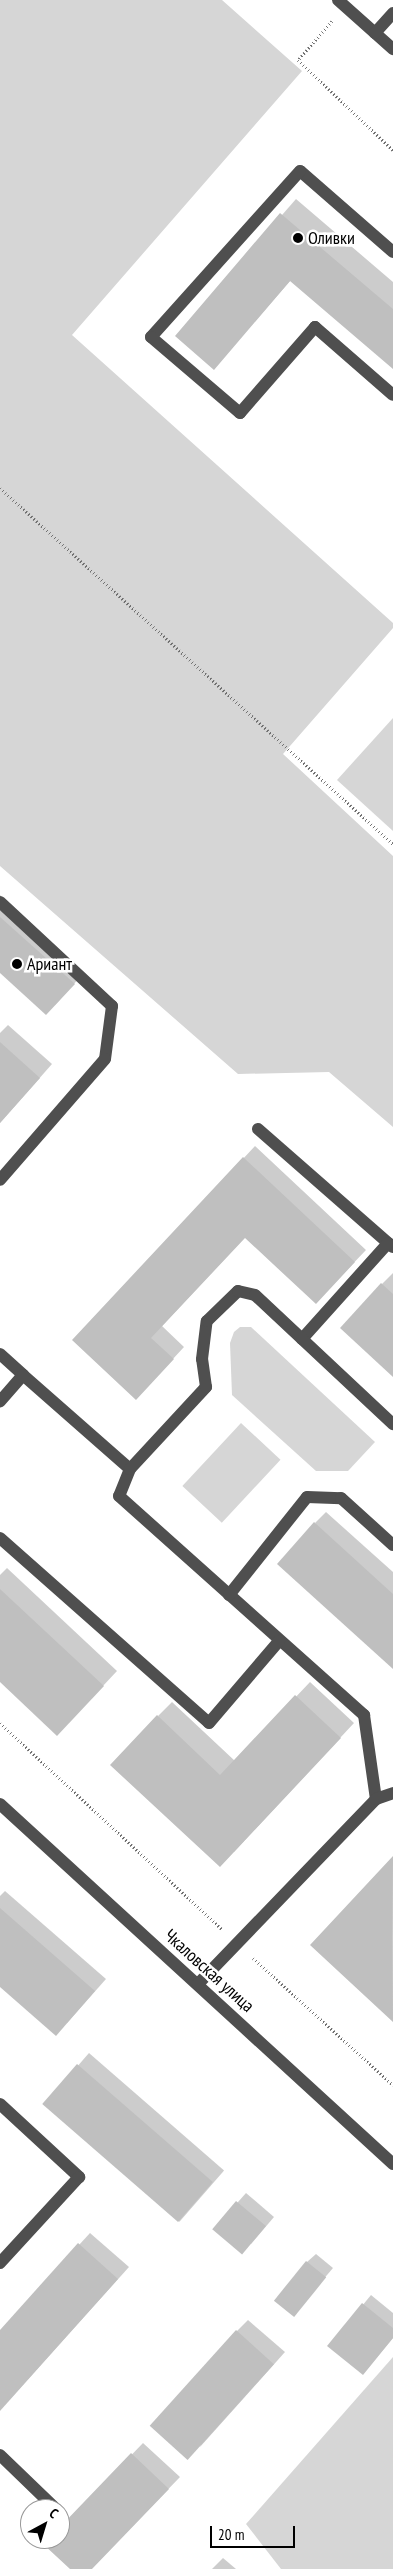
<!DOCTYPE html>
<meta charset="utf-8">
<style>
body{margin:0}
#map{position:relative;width:393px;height:2569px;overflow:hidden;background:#fff;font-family:"PT Sans Narrow",sans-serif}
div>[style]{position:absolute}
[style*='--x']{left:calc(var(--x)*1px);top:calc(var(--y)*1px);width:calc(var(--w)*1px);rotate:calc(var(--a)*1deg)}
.green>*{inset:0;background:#d6d6d6;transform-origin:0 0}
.shadow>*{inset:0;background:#0003;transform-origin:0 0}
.building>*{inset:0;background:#bfbfbf;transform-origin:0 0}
.path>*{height:3px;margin-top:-1.5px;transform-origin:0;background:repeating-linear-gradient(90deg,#717171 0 1px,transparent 0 3.5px)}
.minor>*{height:12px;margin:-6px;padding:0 6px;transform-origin:6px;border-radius:6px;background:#4f4f4f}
.dots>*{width:14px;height:14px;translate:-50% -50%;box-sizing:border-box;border:2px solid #fff;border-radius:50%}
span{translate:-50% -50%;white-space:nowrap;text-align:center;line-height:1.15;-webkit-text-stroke:5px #fff;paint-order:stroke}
.poi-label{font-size:18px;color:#000}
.left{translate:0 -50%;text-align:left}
.street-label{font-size:18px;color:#000}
.north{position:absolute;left:20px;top:2499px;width:50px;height:50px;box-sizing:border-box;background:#fff;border:1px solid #999;border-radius:50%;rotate:39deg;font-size:14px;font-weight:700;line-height:20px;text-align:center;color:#000}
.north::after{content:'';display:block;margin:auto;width:18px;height:22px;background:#000;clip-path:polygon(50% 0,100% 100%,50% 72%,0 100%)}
.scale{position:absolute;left:210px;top:2526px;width:85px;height:22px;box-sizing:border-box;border:2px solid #000;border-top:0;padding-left:6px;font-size:15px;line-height:18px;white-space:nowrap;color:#000;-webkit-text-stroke:4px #fff;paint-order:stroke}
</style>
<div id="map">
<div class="green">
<i style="clip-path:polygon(0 0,222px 0,302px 71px,72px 335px,393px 623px,393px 628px,283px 754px,393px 856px,393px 1127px,329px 1072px,238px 1074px,0 866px)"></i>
<i style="clip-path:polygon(393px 718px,393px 831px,337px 780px)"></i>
<i style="clip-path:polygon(240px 1327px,251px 1327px,375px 1442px,348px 1471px,316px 1471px,232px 1395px,230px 1343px,234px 1332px)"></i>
<i style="left:241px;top:1423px;width:54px;height:86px;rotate:43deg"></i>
<i style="clip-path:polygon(393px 2357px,393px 2569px,281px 2569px,246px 2524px)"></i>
</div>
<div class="shadow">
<i style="clip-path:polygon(296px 199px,393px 282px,393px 368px,291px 280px,214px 368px,176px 336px)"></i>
<i style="clip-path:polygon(0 895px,82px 975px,55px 1005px,0 971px)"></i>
<i style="clip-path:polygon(8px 1025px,52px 1064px,0 1123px,0 1033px)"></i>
<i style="clip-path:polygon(255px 1146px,366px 1250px,327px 1291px,246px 1236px,162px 1326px,184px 1347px,147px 1387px,74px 1340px)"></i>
<i style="clip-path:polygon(393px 1273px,393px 1375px,382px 1284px)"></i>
<i style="clip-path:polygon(326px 1512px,393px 1572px,393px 1667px,315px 1523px)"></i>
<i style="clip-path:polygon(7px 1568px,117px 1671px,71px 1720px,0 1680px,0 1575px)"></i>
<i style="clip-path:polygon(310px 1682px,354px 1723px,234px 1852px,158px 1716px,172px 1702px,235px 1761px)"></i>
<i style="clip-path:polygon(393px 1858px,393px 2020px,312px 1945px)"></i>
<i style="clip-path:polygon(5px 1891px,106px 1979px,67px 2023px,0 1985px,0 1896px)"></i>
<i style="left:89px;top:2053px;width:179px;height:68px;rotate:41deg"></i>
<i style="clip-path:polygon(246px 2193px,274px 2217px,251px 2244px,214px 2229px)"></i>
<i style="clip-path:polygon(90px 2233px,129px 2267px,11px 2398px,0 2331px)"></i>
<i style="clip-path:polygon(316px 2254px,333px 2268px,293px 2315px,307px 2262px)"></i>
<i style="clip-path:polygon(371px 2295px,393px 2313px,393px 2338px,363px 2374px,329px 2346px)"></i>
<i style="clip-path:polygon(248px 2320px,285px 2352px,200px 2447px,237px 2331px)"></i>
<i style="clip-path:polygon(143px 2443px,180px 2477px,91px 2569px,71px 2569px,45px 2544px,50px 2539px,60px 2539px,60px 2529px)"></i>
<i style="clip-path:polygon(223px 2558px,236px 2569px,212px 2569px)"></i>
</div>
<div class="building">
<i style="clip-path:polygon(280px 213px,393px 309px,393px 369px,290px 281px,214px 370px,175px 336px)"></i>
<i style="clip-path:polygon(0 917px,75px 984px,46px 1015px,0 973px)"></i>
<i style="clip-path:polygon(0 1042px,40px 1078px,0 1123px)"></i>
<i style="clip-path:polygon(243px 1157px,355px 1262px,316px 1304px,245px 1238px,151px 1338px,174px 1359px,136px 1400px,72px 1340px)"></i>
<i style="clip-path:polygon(381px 1283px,393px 1294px,393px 1377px,340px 1328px)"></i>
<i style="clip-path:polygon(314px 1522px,393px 1594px,393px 1669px,277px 1564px)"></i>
<i style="clip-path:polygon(0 1589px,104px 1686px,57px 1736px,0 1682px)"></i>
<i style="clip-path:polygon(295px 1695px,341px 1738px,220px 1867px,110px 1765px,157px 1715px,220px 1775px)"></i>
<i style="clip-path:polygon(393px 1856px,392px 1938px,393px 2022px,310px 1945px)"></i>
<i style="clip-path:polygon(0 1908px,95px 1991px,56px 2036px,0 1987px)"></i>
<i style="left:77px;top:2064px;width:180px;height:53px;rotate:41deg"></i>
<i style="left:236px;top:2201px;width:39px;height:37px;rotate:40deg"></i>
<i style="clip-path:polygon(78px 2243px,118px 2279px,0 2411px,0 2330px)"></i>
<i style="left:306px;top:2261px;width:26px;height:51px;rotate:39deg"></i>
<i style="clip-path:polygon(362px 2303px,393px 2328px,393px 2338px,363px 2375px,327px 2346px)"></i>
<i style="left:236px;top:2330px;width:51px;height:129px;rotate:42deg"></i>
<i style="clip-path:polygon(131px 2453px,169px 2489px,92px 2569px,70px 2569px,43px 2544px,48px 2539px,60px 2539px,60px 2527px)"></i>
</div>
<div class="path">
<i style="--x:332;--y:21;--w:52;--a:131.1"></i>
<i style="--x:298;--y:60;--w:131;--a:43.5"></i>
<i style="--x:0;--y:488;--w:530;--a:42.17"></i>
<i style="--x:0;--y:1723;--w:304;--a:42.9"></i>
<i style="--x:253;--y:1958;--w:189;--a:42.2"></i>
</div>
<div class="minor">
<i style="--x:338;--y:0;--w:74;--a:41.7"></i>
<i style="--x:375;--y:33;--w:27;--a:-48"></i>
<i style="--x:393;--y:252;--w:123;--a:-138.9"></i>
<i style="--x:300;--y:171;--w:223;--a:131.9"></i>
<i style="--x:151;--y:337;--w:117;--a:40.5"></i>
<i style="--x:240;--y:413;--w:114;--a:-48.9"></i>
<i style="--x:315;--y:327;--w:103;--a:41.1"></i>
<i style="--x:0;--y:902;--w:153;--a:42.9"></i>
<i style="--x:112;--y:1006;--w:53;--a:97.5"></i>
<i style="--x:105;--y:1059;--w:160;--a:131"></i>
<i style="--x:258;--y:1129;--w:179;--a:41.2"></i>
<i style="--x:302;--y:1339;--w:129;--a:-48.1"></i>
<i style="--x:0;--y:1354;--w:31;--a:42"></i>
<i style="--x:23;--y:1375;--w:35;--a:131"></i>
<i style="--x:23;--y:1375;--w:142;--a:41.3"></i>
<i style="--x:130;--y:1469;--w:29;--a:112"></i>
<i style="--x:119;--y:1496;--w:329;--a:41.8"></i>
<i style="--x:364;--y:1715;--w:85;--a:81.9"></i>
<i style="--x:130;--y:1469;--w:112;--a:-47.2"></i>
<i style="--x:206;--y:1387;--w:28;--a:-98"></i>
<i style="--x:202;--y:1359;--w:38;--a:-83"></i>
<i style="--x:207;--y:1321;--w:43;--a:-44.1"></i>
<i style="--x:238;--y:1291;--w:17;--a:13"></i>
<i style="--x:255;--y:1295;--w:189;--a:43.1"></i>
<i style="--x:0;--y:1538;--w:279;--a:41.5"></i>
<i style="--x:209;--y:1723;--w:108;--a:-49.5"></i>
<i style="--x:229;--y:1595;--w:125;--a:-51.5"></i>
<i style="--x:307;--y:1497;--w:34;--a:2"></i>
<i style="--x:341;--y:1498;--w:70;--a:42.1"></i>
<i style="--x:0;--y:1804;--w:533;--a:42.49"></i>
<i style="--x:198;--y:1984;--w:257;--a:-46.1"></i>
<i style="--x:376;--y:1799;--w:18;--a:-19"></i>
<i style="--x:0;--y:2104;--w:108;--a:42.7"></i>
<i style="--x:79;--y:2177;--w:117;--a:132.6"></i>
<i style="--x:0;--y:2455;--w:78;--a:44"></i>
</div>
<div class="dots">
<i style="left:298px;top:238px;background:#000"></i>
<i style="left:17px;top:964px;background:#000"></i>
</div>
<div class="poi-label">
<span class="left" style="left:308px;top:238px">Оливки</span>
<span class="left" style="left:27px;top:964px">Ариант</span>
</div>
<div class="street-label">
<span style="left:209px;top:1971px;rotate:42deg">Чкаловская улица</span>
</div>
<div class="north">С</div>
<div class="scale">20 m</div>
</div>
